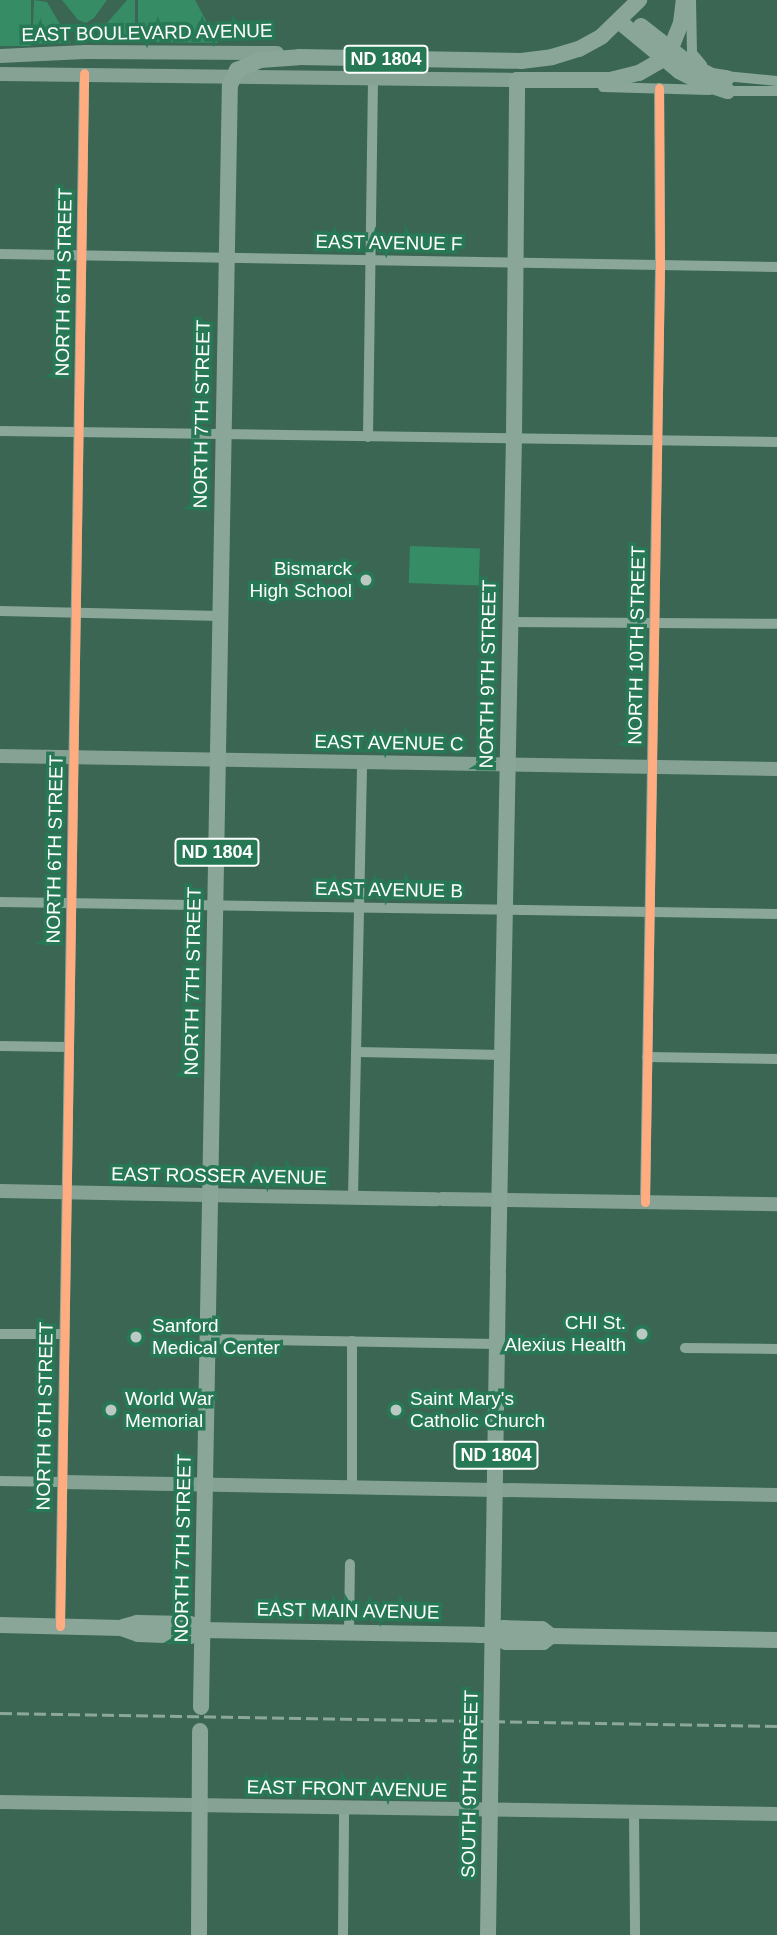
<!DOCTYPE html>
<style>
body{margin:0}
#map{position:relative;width:777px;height:1935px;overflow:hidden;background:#3a6653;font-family:Helvetica,sans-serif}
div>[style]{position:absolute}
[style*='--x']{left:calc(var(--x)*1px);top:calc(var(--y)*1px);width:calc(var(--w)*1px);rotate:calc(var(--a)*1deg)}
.green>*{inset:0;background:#368c64;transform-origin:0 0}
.street>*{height:10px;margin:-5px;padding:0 5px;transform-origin:5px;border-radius:5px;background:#8aa79a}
.secondary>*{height:14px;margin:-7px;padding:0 7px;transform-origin:7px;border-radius:7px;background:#85a295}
.primary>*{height:16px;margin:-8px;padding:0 8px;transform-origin:8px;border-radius:8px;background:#89a699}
.rail>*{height:2.5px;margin-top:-1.25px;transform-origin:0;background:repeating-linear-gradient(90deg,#8ca79b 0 12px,transparent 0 17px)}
.cycleway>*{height:9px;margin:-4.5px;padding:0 4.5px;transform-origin:4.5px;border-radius:4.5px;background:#ffac80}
.dots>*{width:19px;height:19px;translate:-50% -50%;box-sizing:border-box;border:4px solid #277955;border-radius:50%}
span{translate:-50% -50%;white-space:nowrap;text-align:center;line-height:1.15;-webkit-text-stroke:7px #277955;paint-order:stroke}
.shield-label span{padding:2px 5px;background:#277955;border:2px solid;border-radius:5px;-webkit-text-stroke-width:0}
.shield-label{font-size:18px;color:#fff;font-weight:700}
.street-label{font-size:19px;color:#fff}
.poi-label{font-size:19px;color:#fff}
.right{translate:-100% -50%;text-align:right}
.left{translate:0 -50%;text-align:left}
</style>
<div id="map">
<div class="green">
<div style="left:0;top:0;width:31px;height:46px"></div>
<div style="clip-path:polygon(34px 0,47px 2px,71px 43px,32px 44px)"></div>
<div style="clip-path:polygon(62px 0,107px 0,94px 18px,86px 23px,78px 20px)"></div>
<div style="clip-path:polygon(127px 0,135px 0,135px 42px,99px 41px,107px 23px)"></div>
<div style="clip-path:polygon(138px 0,195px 0,218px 43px,138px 42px)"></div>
<div style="left:410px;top:546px;width:70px;height:37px;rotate:2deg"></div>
</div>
<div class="street">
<div style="--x:691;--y:0;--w:53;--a:88.9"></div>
<div style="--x:692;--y:53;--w:16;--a:50"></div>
<div style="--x:725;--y:76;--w:52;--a:5.5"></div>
<div style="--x:603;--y:87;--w:107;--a:1.6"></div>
<div style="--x:725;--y:91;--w:52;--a:0"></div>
<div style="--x:0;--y:254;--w:777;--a:0.96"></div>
<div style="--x:0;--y:431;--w:777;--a:0.81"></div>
<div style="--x:368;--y:437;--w:360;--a:-89.2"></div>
<div style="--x:0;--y:611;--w:221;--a:1.3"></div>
<div style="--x:509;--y:622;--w:268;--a:0.4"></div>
<div style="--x:0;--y:902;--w:777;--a:0.88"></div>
<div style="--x:0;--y:1046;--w:68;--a:0.8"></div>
<div style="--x:358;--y:1052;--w:145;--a:1.2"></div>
<div style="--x:647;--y:1057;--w:130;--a:0.9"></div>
<div style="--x:353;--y:1197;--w:435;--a:-88.8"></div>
<div style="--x:645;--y:1202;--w:935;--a:-89.08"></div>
<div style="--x:660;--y:267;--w:179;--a:-90.3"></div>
<div style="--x:0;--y:1334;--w:64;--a:0"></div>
<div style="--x:208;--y:1339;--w:289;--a:1"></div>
<div style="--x:685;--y:1348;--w:92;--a:0.6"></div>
<div style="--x:0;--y:1481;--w:62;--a:0.9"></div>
<div style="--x:352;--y:1486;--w:145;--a:-90"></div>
<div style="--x:60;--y:1626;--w:1553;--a:-89.11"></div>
<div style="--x:349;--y:1632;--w:68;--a:-89.2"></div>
<div style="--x:634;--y:1812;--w:123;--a:89.5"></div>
<div style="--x:343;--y:1935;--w:127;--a:-89.5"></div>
</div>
<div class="secondary">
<div style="--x:0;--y:56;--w:85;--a:-2.7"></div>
<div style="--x:85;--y:52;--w:192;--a:0.3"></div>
<div style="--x:0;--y:74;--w:517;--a:0.66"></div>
<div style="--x:0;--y:756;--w:777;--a:0.96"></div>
<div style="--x:0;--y:1191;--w:436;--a:1.1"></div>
<div style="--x:442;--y:1199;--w:335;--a:0.9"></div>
<div style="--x:62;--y:1482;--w:715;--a:1.04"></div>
<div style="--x:0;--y:1802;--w:777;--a:0.88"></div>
</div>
<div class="primary">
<div style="--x:620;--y:22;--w:77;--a:39.7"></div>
<div style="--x:679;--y:71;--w:27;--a:27"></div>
<div style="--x:703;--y:83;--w:26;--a:18"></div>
<div style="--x:641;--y:26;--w:65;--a:38.1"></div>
<div style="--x:692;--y:66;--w:22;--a:27"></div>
<div style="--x:712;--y:76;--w:15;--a:8"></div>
<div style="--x:517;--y:80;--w:93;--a:0"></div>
<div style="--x:610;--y:80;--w:30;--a:-14"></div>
<div style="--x:639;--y:73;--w:22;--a:-30"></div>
<div style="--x:658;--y:62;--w:24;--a:-52"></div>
<div style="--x:673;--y:43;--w:22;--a:-68"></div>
<div style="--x:681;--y:23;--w:23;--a:-83"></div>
<div style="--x:498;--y:1269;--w:830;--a:-88.9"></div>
<div style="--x:514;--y:439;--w:359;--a:-89.5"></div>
<div style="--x:0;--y:1625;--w:121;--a:1.4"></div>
<div style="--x:121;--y:1628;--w:18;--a:19"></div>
<div style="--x:138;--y:1634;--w:52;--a:2.2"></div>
<div style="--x:190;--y:1636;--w:13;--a:-27"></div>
<div style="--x:202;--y:1630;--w:277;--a:1"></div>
<div style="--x:479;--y:1635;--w:15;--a:0"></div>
<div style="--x:494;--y:1635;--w:14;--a:30"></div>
<div style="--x:506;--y:1642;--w:37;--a:0"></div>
<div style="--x:543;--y:1642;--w:10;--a:-37"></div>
<div style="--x:123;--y:1627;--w:15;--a:-16"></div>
<div style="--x:137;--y:1623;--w:53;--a:1.1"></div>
<div style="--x:190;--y:1624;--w:13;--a:27"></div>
<div style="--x:494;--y:1635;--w:12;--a:-35"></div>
<div style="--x:504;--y:1628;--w:38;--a:2"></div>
<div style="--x:542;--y:1629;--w:11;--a:38"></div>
<div style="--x:551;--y:1636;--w:226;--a:1"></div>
<div style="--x:201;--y:1707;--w:1622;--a:-88.98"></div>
<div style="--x:230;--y:85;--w:17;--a:-65"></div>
<div style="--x:237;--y:70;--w:25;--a:-23"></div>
<div style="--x:260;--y:60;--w:39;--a:-4"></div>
<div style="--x:299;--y:57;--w:222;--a:1"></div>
<div style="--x:521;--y:61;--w:31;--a:-7"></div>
<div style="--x:552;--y:57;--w:28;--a:-17"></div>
<div style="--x:579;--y:49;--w:26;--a:-29"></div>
<div style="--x:602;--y:36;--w:52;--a:-44.2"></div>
<div style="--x:199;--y:1935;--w:204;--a:-89.7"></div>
<div style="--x:488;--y:1935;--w:661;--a:-89.13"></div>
</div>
<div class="rail">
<div style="--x:0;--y:1713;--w:777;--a:0.96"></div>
</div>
<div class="cycleway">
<div style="--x:645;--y:1202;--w:935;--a:-89.08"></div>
<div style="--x:660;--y:267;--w:179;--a:-90.3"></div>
<div style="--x:60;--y:1626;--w:1553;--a:-89.11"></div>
</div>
<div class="dots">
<div style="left:366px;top:580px;background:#bac9c3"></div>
<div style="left:642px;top:1334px;background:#bac9c3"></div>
<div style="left:136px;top:1337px;background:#bac9c3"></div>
<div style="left:111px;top:1410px;background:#bac9c3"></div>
<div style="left:396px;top:1410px;background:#bac9c3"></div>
</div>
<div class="shield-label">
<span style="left:386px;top:59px">ND 1804</span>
<span style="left:217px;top:852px">ND 1804</span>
<span style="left:496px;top:1455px">ND 1804</span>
</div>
<div class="street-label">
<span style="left:147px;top:33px;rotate:-1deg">EAST BOULEVARD AVENUE</span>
<span style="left:389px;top:243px;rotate:1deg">EAST AVENUE F</span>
<span style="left:64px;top:282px;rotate:-89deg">NORTH 6TH STREET</span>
<span style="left:202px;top:414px;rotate:-89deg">NORTH 7TH STREET</span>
<span style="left:637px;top:645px;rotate:-89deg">NORTH 10TH STREET</span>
<span style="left:488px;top:674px;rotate:-89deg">NORTH 9TH STREET</span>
<span style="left:389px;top:743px;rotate:1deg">EAST AVENUE C</span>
<span style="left:55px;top:849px;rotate:-89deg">NORTH 6TH STREET</span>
<span style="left:389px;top:890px;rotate:1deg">EAST AVENUE B</span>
<span style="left:193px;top:981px;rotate:-89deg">NORTH 7TH STREET</span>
<span style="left:219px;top:1176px;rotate:1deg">EAST ROSSER AVENUE</span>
<span style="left:45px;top:1416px;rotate:-89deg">NORTH 6TH STREET</span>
<span style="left:183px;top:1548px;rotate:-89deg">NORTH 7TH STREET</span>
<span style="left:348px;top:1611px;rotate:1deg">EAST MAIN AVENUE</span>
<span style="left:470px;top:1784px;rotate:-89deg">SOUTH 9TH STREET</span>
<span style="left:347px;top:1789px;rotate:1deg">EAST FRONT AVENUE</span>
</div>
<div class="poi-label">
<span class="right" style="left:352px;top:580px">Bismarck<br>High School</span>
<span class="right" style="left:626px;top:1334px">CHI St.<br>Alexius Health</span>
<span class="left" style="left:152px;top:1337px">Sanford<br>Medical Center</span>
<span class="left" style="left:125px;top:1410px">World War<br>Memorial</span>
<span class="left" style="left:410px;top:1410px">Saint Mary's<br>Catholic Church</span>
</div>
</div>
